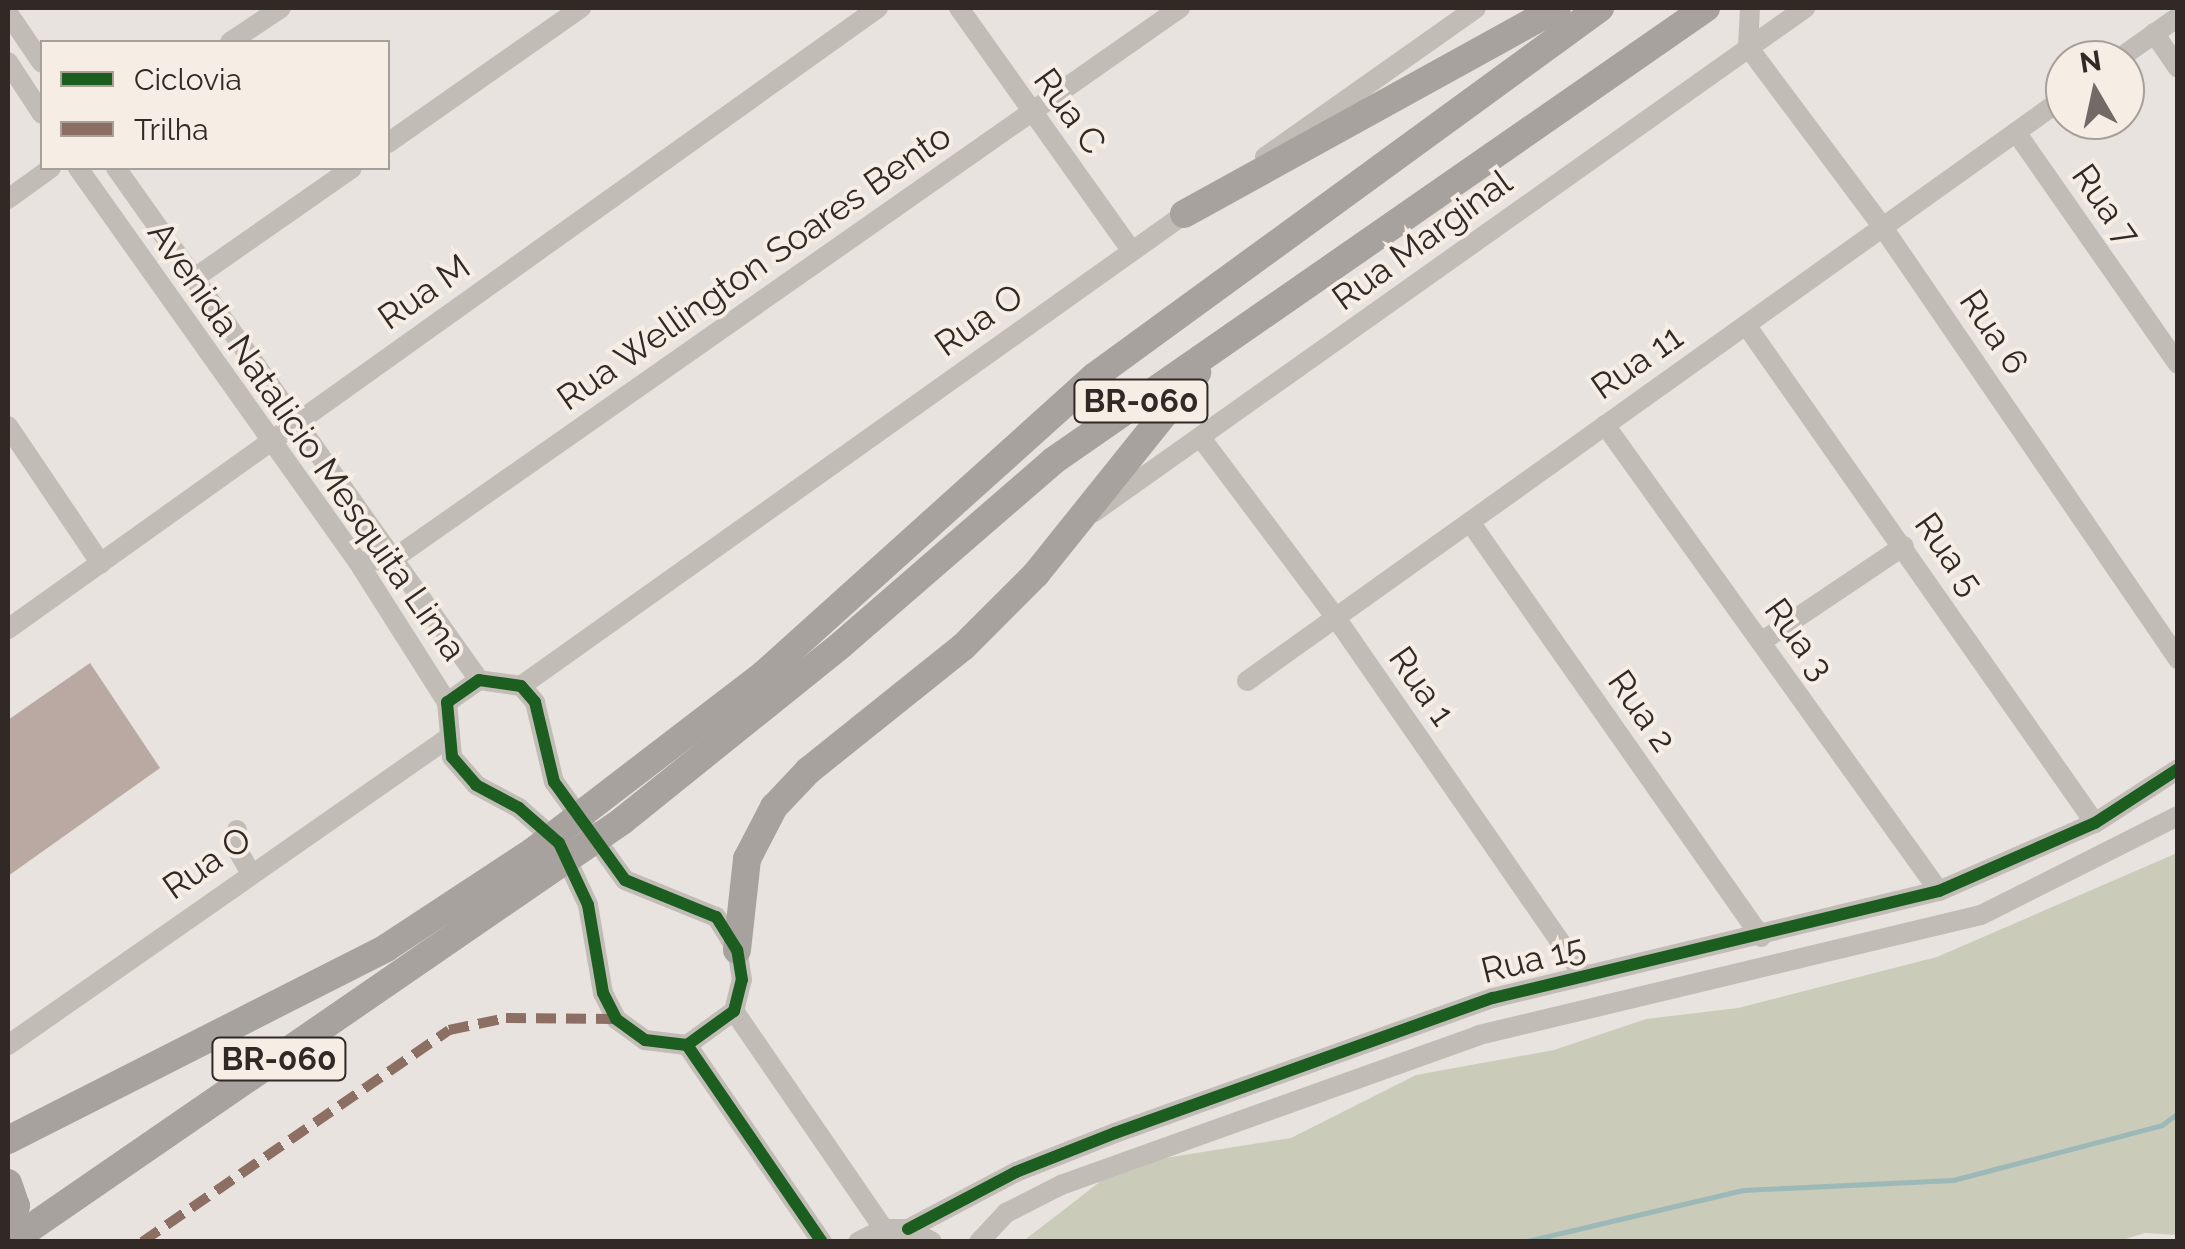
<!DOCTYPE html>
<style>
body{margin:0}
#map{position:relative;width:2185px;height:1249px;overflow:hidden;background:#e8e3de;font-family:Raleway,sans-serif}
div>[style]{position:absolute}
[style*='--x']{left:calc(var(--x)*1px);top:calc(var(--y)*1px);width:calc(var(--w)*1px);rotate:calc(var(--a)*1deg)}
.green>*{inset:0;background:#caccb9}
.stream>*{height:5px;margin:-2.5px;padding:0 2.5px;transform-origin:2.5px;border-radius:2.5px;background:#9cb9b8}
.building>*{inset:0;background:#baa8a2}
.minor>*{height:20px;margin:-10px;padding:0 10px;transform-origin:10px;border-radius:10px;background:#c2bcb7}
.highway>*{height:28px;margin:-14px;padding:0 14px;transform-origin:14px;border-radius:14px;background:#a7a29d}
.quiet>*{height:10px;margin-top:-5px;transform-origin:0;background:repeating-linear-gradient(90deg,#8d6e63 0 20px,transparent 0 30px)}
.cycleway>*{height:12px;margin:-6px;padding:0 6px;transform-origin:6px;border-radius:6px;background:#1b5e20}
span{translate:-50% -50%;white-space:nowrap;text-align:center;line-height:1.15;-webkit-text-stroke:8px #f6ede5;paint-order:stroke}
.shield-label span{padding:2px 8px;background:#f6ede5;border:2px solid;border-radius:8px;-webkit-text-stroke-width:0}
.shield-label{font-size:32px;color:#312926;font-weight:700}
.street-label{font-size:35px;color:#312926}
.frame{position:absolute;inset:0;border:10px solid #312926;pointer-events:none}
.legend{position:absolute;left:40px;top:40px;width:350px;height:130px;box-sizing:border-box;background:#f6ede5;border:2px solid #a79f99;margin:0;padding:12px 18px;list-style:none;font-size:30px;color:#312926}
.legend li{display:flex;align-items:center;gap:20px;height:50px}
.legend b{width:50px;border:2px solid #a79f99}
.north{position:absolute;left:2045px;top:40px;width:100px;height:100px;box-sizing:border-box;background:#f6ede5;border:2px solid #a79f99;border-radius:50%;rotate:351deg;font-size:28px;font-weight:700;line-height:40px;text-align:center;color:#312926}
.north::after{content:'';display:block;margin:auto;width:35px;height:45px;background:#716a66;clip-path:polygon(50% 0,100% 100%,50% 72%,0 100%)}
</style>
<div id="map">
<div class="green">
<div style="clip-path:polygon(2177px 853px,2177px 1235px,2145px 1233px,2116px 1242px,1022px 1242px,1101px 1181px,1146px 1161px,1291px 1138px,1416px 1075px,1554px 1050px,1646px 1019px,1738px 1008px,1937px 957px)"></div>
</div>
<div class="stream">
<div style="--x:1523;--y:1242;--w:226;--a:-13.3"></div>
<div style="--x:1743;--y:1190;--w:210;--a:-2.7"></div>
<div style="--x:1953;--y:1180;--w:216;--a:-14.7"></div>
<div style="--x:2162;--y:1125;--w:20;--a:-37"></div>
</div>
<div class="building">
<div style="clip-path:polygon(90px 663px,160px 768px,8px 876px,8px 720px)"></div>
</div>
<div class="minor">
<div style="--x:959;--y:8;--w:298;--a:54.6"></div>
<div style="--x:1750;--y:8;--w:39;--a:93"></div>
<div style="--x:1748;--y:47;--w:227;--a:53.2"></div>
<div style="--x:1884;--y:229;--w:521;--a:55.64"></div>
<div style="--x:8;--y:13;--w:60;--a:55.8"></div>
<div style="--x:2154;--y:33;--w:42;--a:55.6"></div>
<div style="--x:230;--y:42;--w:61;--a:-33.7"></div>
<div style="--x:2117;--y:60;--w:75;--a:-35.2"></div>
<div style="--x:8;--y:62;--w:62;--a:56.8"></div>
<div style="--x:2016;--y:132;--w:283;--a:55.1"></div>
<div style="--x:388;--y:143;--w:236;--a:-35"></div>
<div style="--x:1265;--y:157;--w:258;--a:-35.2"></div>
<div style="--x:78;--y:168;--w:483;--a:54.6"></div>
<div style="--x:358;--y:562;--w:166;--a:57.6"></div>
<div style="--x:116;--y:168;--w:628;--a:54.66"></div>
<div style="--x:8;--y:199;--w:53;--a:-35.8"></div>
<div style="--x:196;--y:277;--w:190;--a:-34.9"></div>
<div style="--x:1746;--y:325;--w:608;--a:54.98"></div>
<div style="--x:1605;--y:425;--w:573;--a:54.37"></div>
<div style="--x:8;--y:426;--w:166;--a:56"></div>
<div style="--x:1201;--y:438;--w:225;--a:53.1"></div>
<div style="--x:1336;--y:618;--w:436;--a:55.3"></div>
<div style="--x:1094;--y:512;--w:872;--a:-35.33"></div>
<div style="--x:1470;--y:522;--w:507;--a:54.96"></div>
<div style="--x:358;--y:562;--w:35;--a:-5"></div>
<div style="--x:393;--y:559;--w:961;--a:-35"></div>
<div style="--x:8;--y:629;--w:1069;--a:-35.52"></div>
<div style="--x:1761;--y:642;--w:172;--a:-33.9"></div>
<div style="--x:1247;--y:681;--w:1005;--a:-35.52"></div>
<div style="--x:521;--y:686;--w:825;--a:-35.42"></div>
<div style="--x:237;--y:830;--w:14;--a:102"></div>
<div style="--x:234;--y:844;--w:32;--a:60"></div>
<div style="--x:734;--y:1011;--w:265;--a:55.5"></div>
<div style="--x:884;--y:1229;--w:24;--a:0"></div>
<div style="--x:908;--y:1229;--w:27;--a:28"></div>
<div style="--x:8;--y:1045;--w:537;--a:-34.9"></div>
<div style="--x:687;--y:1045;--w:58;--a:-35.9"></div>
<div style="--x:734;--y:1011;--w:32;--a:-76"></div>
<div style="--x:742;--y:980;--w:30;--a:-99"></div>
<div style="--x:737;--y:950;--w:39;--a:-122"></div>
<div style="--x:716;--y:917;--w:98;--a:-157.9"></div>
<div style="--x:625;--y:880;--w:121;--a:-125.9"></div>
<div style="--x:554;--y:782;--w:82;--a:-103.4"></div>
<div style="--x:535;--y:702;--w:21;--a:-131"></div>
<div style="--x:521;--y:686;--w:42;--a:-171.9"></div>
<div style="--x:479;--y:680;--w:39;--a:145"></div>
<div style="--x:447;--y:702;--w:55;--a:84.8"></div>
<div style="--x:452;--y:757;--w:37;--a:49"></div>
<div style="--x:476;--y:785;--w:49;--a:28.1"></div>
<div style="--x:519;--y:808;--w:53;--a:41.2"></div>
<div style="--x:559;--y:843;--w:68;--a:64.9"></div>
<div style="--x:588;--y:905;--w:89;--a:80.3"></div>
<div style="--x:603;--y:993;--w:29;--a:63"></div>
<div style="--x:616;--y:1019;--w:36;--a:36"></div>
<div style="--x:645;--y:1040;--w:42;--a:6.8"></div>
<div style="--x:687;--y:1045;--w:239;--a:55.6"></div>
<div style="--x:908;--y:1229;--w:122;--a:-27.8"></div>
<div style="--x:1016;--y:1172;--w:106;--a:-21.5"></div>
<div style="--x:1115;--y:1133;--w:401;--a:-19.7"></div>
<div style="--x:1493;--y:998;--w:459;--a:-13.5"></div>
<div style="--x:1939;--y:891;--w:170;--a:-23.6"></div>
<div style="--x:2095;--y:823;--w:99;--a:-33"></div>
<div style="--x:858;--y:1242;--w:29;--a:-27"></div>
<div style="--x:979;--y:1242;--w:40;--a:-47"></div>
<div style="--x:1006;--y:1213;--w:62;--a:-27"></div>
<div style="--x:1061;--y:1185;--w:444;--a:-19.7"></div>
<div style="--x:1479;--y:1035;--w:516;--a:-13.44"></div>
<div style="--x:1981;--y:915;--w:220;--a:-26.7"></div>
</div>
<div class="highway">
<div style="--x:1184;--y:214;--w:426;--a:-28.9"></div>
<div style="--x:737;--y:950;--w:92;--a:-83.7"></div>
<div style="--x:747;--y:859;--w:59;--a:-62.6"></div>
<div style="--x:774;--y:807;--w:50;--a:-46.6"></div>
<div style="--x:808;--y:771;--w:198;--a:-38.7"></div>
<div style="--x:963;--y:647;--w:103;--a:-45"></div>
<div style="--x:1036;--y:574;--w:258;--a:-51.3"></div>
<div style="--x:8;--y:1140;--w:424;--a:-26.9"></div>
<div style="--x:386;--y:948;--w:175;--a:-33.3"></div>
<div style="--x:532;--y:852;--w:292;--a:-37.5"></div>
<div style="--x:764;--y:674;--w:445;--a:-42"></div>
<div style="--x:1095;--y:376;--w:625;--a:-36.08"></div>
<div style="--x:8;--y:1183;--w:24;--a:71"></div>
<div style="--x:16;--y:1206;--w:23;--a:110"></div>
<div style="--x:10;--y:1242;--w:743;--a:-34.52"></div>
<div style="--x:622;--y:821;--w:282;--a:-38.8"></div>
<div style="--x:842;--y:644;--w:279;--a:-40.9"></div>
<div style="--x:1053;--y:461;--w:795;--a:-34.75"></div>
</div>
<div class="quiet">
<div style="--x:142;--y:1242;--w:373;--a:-34.6"></div>
<div style="--x:449;--y:1030;--w:58;--a:-11.9"></div>
<div style="--x:506;--y:1018;--w:110;--a:0.5"></div>
</div>
<div class="cycleway">
<div style="--x:687;--y:1045;--w:58;--a:-35.9"></div>
<div style="--x:734;--y:1011;--w:32;--a:-76"></div>
<div style="--x:742;--y:980;--w:30;--a:-99"></div>
<div style="--x:737;--y:950;--w:39;--a:-122"></div>
<div style="--x:716;--y:917;--w:98;--a:-157.9"></div>
<div style="--x:625;--y:880;--w:121;--a:-125.9"></div>
<div style="--x:554;--y:782;--w:82;--a:-103.4"></div>
<div style="--x:535;--y:702;--w:21;--a:-131"></div>
<div style="--x:521;--y:686;--w:42;--a:-171.9"></div>
<div style="--x:479;--y:680;--w:39;--a:145"></div>
<div style="--x:447;--y:702;--w:55;--a:84.8"></div>
<div style="--x:452;--y:757;--w:37;--a:49"></div>
<div style="--x:476;--y:785;--w:49;--a:28.1"></div>
<div style="--x:519;--y:808;--w:53;--a:41.2"></div>
<div style="--x:559;--y:843;--w:68;--a:64.9"></div>
<div style="--x:588;--y:905;--w:89;--a:80.3"></div>
<div style="--x:603;--y:993;--w:29;--a:63"></div>
<div style="--x:616;--y:1019;--w:36;--a:36"></div>
<div style="--x:645;--y:1040;--w:42;--a:6.8"></div>
<div style="--x:687;--y:1045;--w:239;--a:55.6"></div>
<div style="--x:908;--y:1229;--w:122;--a:-27.8"></div>
<div style="--x:1016;--y:1172;--w:106;--a:-21.5"></div>
<div style="--x:1115;--y:1133;--w:401;--a:-19.7"></div>
<div style="--x:1493;--y:998;--w:459;--a:-13.5"></div>
<div style="--x:1939;--y:891;--w:170;--a:-23.6"></div>
<div style="--x:2095;--y:823;--w:99;--a:-33"></div>
</div>
<div class="shield-label">
<span style="left:1141px;top:401px">BR-060</span>
<span style="left:279px;top:1059px">BR-060</span>
</div>
<div class="street-label">
<span style="left:1070px;top:111px;rotate:54deg">Rua C</span>
<span style="left:2106px;top:205px;rotate:55deg">Rua 7</span>
<span style="left:1422px;top:240px;rotate:-36deg">Rua Marginal</span>
<span style="left:754px;top:267px;rotate:-35deg">Rua Wellington Soares Bento</span>
<span style="left:424px;top:292px;rotate:-35deg">Rua M</span>
<span style="left:979px;top:320px;rotate:-35deg">Rua O</span>
<span style="left:1994px;top:332px;rotate:56deg">Rua 6</span>
<span style="left:1637px;top:362px;rotate:-35deg">Rua 11</span>
<span style="left:307px;top:441px;rotate:55deg">Avenida Natalicio Mesquita Lima</span>
<span style="left:1949px;top:554px;rotate:55deg">Rua 5</span>
<span style="left:1799px;top:639px;rotate:54deg">Rua 3</span>
<span style="left:1422px;top:686px;rotate:55deg">Rua 1</span>
<span style="left:1642px;top:711px;rotate:55deg">Rua 2</span>
<span style="left:207px;top:863px;rotate:-35deg">Rua O</span>
<span style="left:1533px;top:959px;rotate:-14deg">Rua 15</span>
</div>
<div class="frame"></div>
<ul class="legend">
<li><b style="height:12px;background:#1b5e20"></b>Ciclovia</li>
<li><b style="height:12px;background:#8d6e63"></b>Trilha</li>
</ul>
<div class="north">N</div>
</div>
